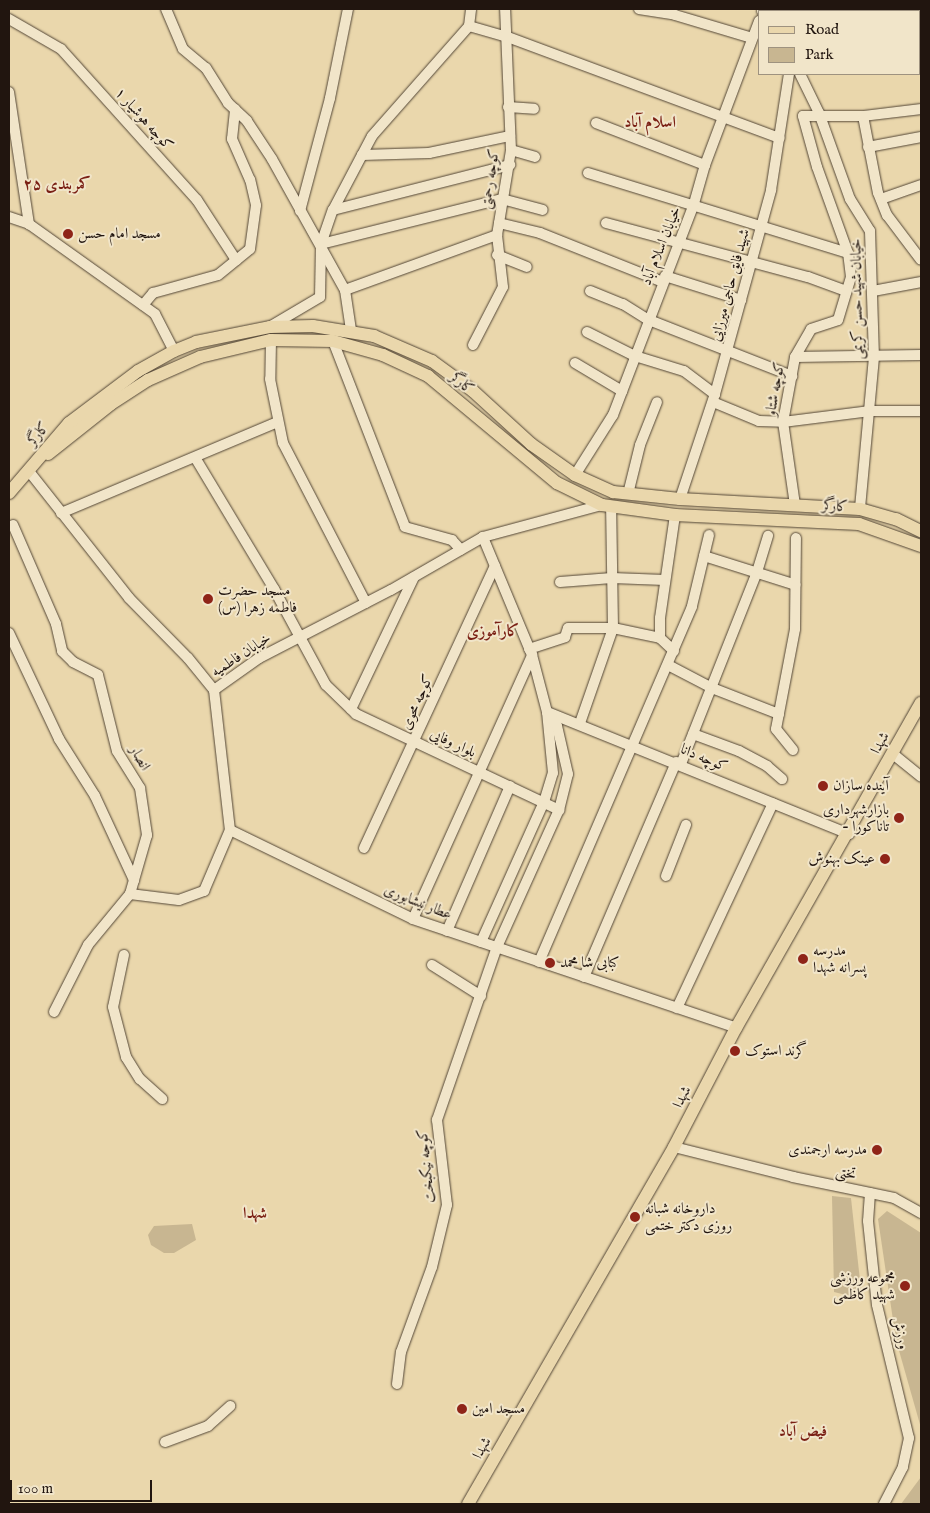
<!DOCTYPE html>
<meta charset="utf-8">
<style>
body{margin:0}
#map{position:relative;width:930px;height:1513px;overflow:hidden;background:#ead7ac;font-family:"IM FELL English",Amiri,serif}
div>[style]{position:absolute}
[style*='--x']{left:calc(var(--x)*1px);top:calc(var(--y)*1px);width:calc(var(--w)*1px);rotate:calc(var(--a)*1deg)}
.green>*{inset:0;background:#c8b691}
.roads{filter:drop-shadow(0 0 1px #534636) drop-shadow(0 0 1px #534636)}
.minor>*{height:10px;margin:-5px;padding:0 5px;transform-origin:5px;border-radius:5px;background:#f1e5c9}
.major>*{height:12px;margin:-6px;padding:0 6px;transform-origin:6px;border-radius:6px;background:#ead7ac}
.dots>*{width:14px;height:14px;translate:-50% -50%;box-sizing:border-box;border:2px solid #f1e5c9;border-radius:50%}
span{translate:-50% -50%;white-space:nowrap;text-align:center;line-height:1.15;-webkit-text-stroke:4px #f1e5c9;paint-order:stroke}
.street-label{font-size:15px;color:#21150f}
.poi-label{font-size:15px;color:#21150f}
.left{translate:0 -50%;text-align:left}
.right{translate:-100% -50%;text-align:right}
.neighbourhood-label{font-size:16px;color:#7a1f14;font-weight:700}
.frame{position:absolute;inset:0;border:10px solid #21150f;pointer-events:none}
.legend{position:absolute;left:758px;top:10px;width:162px;height:65px;box-sizing:border-box;background:#f1e5c9;border:1px solid #9e927f;margin:0;padding:6px 9px;list-style:none;font-size:15px;color:#21150f}
.legend li{display:flex;align-items:center;gap:10px;height:25px}
.legend b{width:25px;border:1px solid #9e927f}
.scale{position:absolute;left:10px;top:1480px;width:142px;height:22px;box-sizing:border-box;border:2px solid #21150f;border-top:0;padding-left:6px;font-size:15px;line-height:18px;white-space:nowrap;color:#21150f;-webkit-text-stroke:4px #f1e5c9;paint-order:stroke}
</style>
<div id="map">
<div class="green">
<div style="clip-path:polygon(832px 1196px,851px 1198px,862px 1299px,834px 1292px)"></div>
<div style="clip-path:polygon(887px 1211px,921px 1233px,921px 1428px,896px 1340px,878px 1219px)"></div>
<div style="clip-path:polygon(192px 1224px,196px 1240px,174px 1253px,164px 1253px,151px 1245px,148px 1235px,154px 1226px)"></div>
<div style="clip-path:polygon(921px 1477px,921px 1504px,901px 1504px)"></div>
</div>
<div class="roads">
<div class="minor">
<div style="--x:166;--y:9;--w:43;--a:67"></div>
<div style="--x:183;--y:49;--w:30;--a:40"></div>
<div style="--x:206;--y:68;--w:41;--a:57.8"></div>
<div style="--x:228;--y:103;--w:26;--a:43"></div>
<div style="--x:247;--y:121;--w:45;--a:56.7"></div>
<div style="--x:272;--y:159;--w:150;--a:60.9"></div>
<div style="--x:345;--y:290;--w:40;--a:81.5"></div>
<div style="--x:639;--y:9;--w:36;--a:9"></div>
<div style="--x:675;--y:15;--w:80;--a:16.6"></div>
<div style="--x:762;--y:11;--w:2;--a:-63"></div>
<div style="--x:795;--y:11;--w:2;--a:-63"></div>
<div style="--x:9;--y:19;--w:60;--a:30"></div>
<div style="--x:61;--y:49;--w:203;--a:48"></div>
<div style="--x:197;--y:200;--w:72;--a:57"></div>
<div style="--x:469;--y:26;--w:37;--a:16"></div>
<div style="--x:505;--y:36;--w:293;--a:20.4"></div>
<div style="--x:800;--y:74;--w:43;--a:64"></div>
<div style="--x:819;--y:113;--w:91;--a:70.2"></div>
<div style="--x:850;--y:199;--w:38;--a:58"></div>
<div style="--x:870;--y:231;--w:126;--a:88.2"></div>
<div style="--x:874;--y:357;--w:153;--a:95.3"></div>
<div style="--x:9;--y:92;--w:134;--a:81.4"></div>
<div style="--x:508;--y:107;--w:26;--a:4"></div>
<div style="--x:863;--y:116;--w:78;--a:79"></div>
<div style="--x:878;--y:193;--w:24;--a:68"></div>
<div style="--x:887;--y:215;--w:56;--a:52.9"></div>
<div style="--x:596;--y:123;--w:117;--a:21.1"></div>
<div style="--x:868;--y:147;--w:54;--a:-10.7"></div>
<div style="--x:511;--y:150;--w:25;--a:16"></div>
<div style="--x:362;--y:155;--w:67;--a:-1.7"></div>
<div style="--x:429;--y:153;--w:83;--a:-11.9"></div>
<div style="--x:588;--y:173;--w:272;--a:17.1"></div>
<div style="--x:881;--y:199;--w:42;--a:-19.3"></div>
<div style="--x:333;--y:210;--w:183;--a:-14.3"></div>
<div style="--x:300;--y:211;--w:117;--a:-75.1"></div>
<div style="--x:330;--y:98;--w:91;--a:-78.6"></div>
<div style="--x:9;--y:217;--w:21;--a:19"></div>
<div style="--x:29;--y:224;--w:155;--a:35.5"></div>
<div style="--x:155;--y:314;--w:42;--a:62.8"></div>
<div style="--x:499;--y:223;--w:42;--a:13.7"></div>
<div style="--x:540;--y:233;--w:132;--a:21.7"></div>
<div style="--x:606;--y:223;--w:209;--a:15"></div>
<div style="--x:808;--y:277;--w:40;--a:20.2"></div>
<div style="--x:321;--y:244;--w:187;--a:-14"></div>
<div style="--x:502;--y:199;--w:42;--a:15"></div>
<div style="--x:497;--y:255;--w:32;--a:22"></div>
<div style="--x:665;--y:276;--w:80;--a:17.5"></div>
<div style="--x:345;--y:290;--w:162;--a:-19.9"></div>
<div style="--x:590;--y:291;--w:35;--a:22"></div>
<div style="--x:623;--y:304;--w:31;--a:32"></div>
<div style="--x:649;--y:320;--w:154;--a:21.4"></div>
<div style="--x:873;--y:291;--w:49;--a:-10.6"></div>
<div style="--x:143;--y:305;--w:16;--a:-50"></div>
<div style="--x:153;--y:293;--w:67;--a:-15.5"></div>
<div style="--x:218;--y:275;--w:41;--a:-39.1"></div>
<div style="--x:250;--y:249;--w:44;--a:-82.2"></div>
<div style="--x:256;--y:205;--w:26;--a:-103"></div>
<div style="--x:250;--y:180;--w:45;--a:-113.7"></div>
<div style="--x:232;--y:139;--w:30;--a:-84"></div>
<div style="--x:271;--y:326;--w:57;--a:-30.6"></div>
<div style="--x:320;--y:297;--w:53;--a:-88.9"></div>
<div style="--x:321;--y:244;--w:36;--a:-71"></div>
<div style="--x:333;--y:210;--w:62;--a:-62.2"></div>
<div style="--x:362;--y:155;--w:21;--a:-62"></div>
<div style="--x:372;--y:136;--w:147;--a:-48.6"></div>
<div style="--x:469;--y:26;--w:17;--a:-83"></div>
<div style="--x:587;--y:332;--w:54;--a:26.6"></div>
<div style="--x:635;--y:356;--w:51;--a:17"></div>
<div style="--x:684;--y:371;--w:39;--a:37"></div>
<div style="--x:271;--y:340;--w:39;--a:91"></div>
<div style="--x:270;--y:379;--w:65;--a:78.5"></div>
<div style="--x:283;--y:443;--w:180;--a:62.6"></div>
<div style="--x:333;--y:341;--w:199;--a:68.8"></div>
<div style="--x:405;--y:527;--w:49;--a:15.5"></div>
<div style="--x:452;--y:540;--w:13;--a:48"></div>
<div style="--x:473;--y:345;--w:65;--a:-62.7"></div>
<div style="--x:503;--y:287;--w:52;--a:-96.6"></div>
<div style="--x:497;--y:235;--w:86;--a:-80.6"></div>
<div style="--x:511;--y:150;--w:141;--a:-92.4"></div>
<div style="--x:795;--y:357;--w:126;--a:-0.9"></div>
<div style="--x:575;--y:363;--w:55;--a:30.8"></div>
<div style="--x:713;--y:402;--w:50;--a:22.4"></div>
<div style="--x:759;--y:421;--w:24;--a:2"></div>
<div style="--x:783;--y:422;--w:88;--a:-7.2"></div>
<div style="--x:870;--y:411;--w:51;--a:0"></div>
<div style="--x:196;--y:459;--w:152;--a:59"></div>
<div style="--x:274;--y:589;--w:109;--a:61.6"></div>
<div style="--x:326;--y:685;--w:42;--a:44"></div>
<div style="--x:356;--y:714;--w:225;--a:25.3"></div>
<div style="--x:28;--y:470;--w:163;--a:51.7"></div>
<div style="--x:129;--y:598;--w:84;--a:45.5"></div>
<div style="--x:188;--y:658;--w:41;--a:50.9"></div>
<div style="--x:575;--y:475;--w:71;--a:-57.7"></div>
<div style="--x:613;--y:415;--w:223;--a:-69"></div>
<div style="--x:693;--y:207;--w:44;--a:-74.1"></div>
<div style="--x:705;--y:165;--w:154;--a:-69.4"></div>
<div style="--x:628;--y:494;--w:50;--a:-76.2"></div>
<div style="--x:640;--y:445;--w:46;--a:-68.4"></div>
<div style="--x:680;--y:499;--w:111;--a:-71.6"></div>
<div style="--x:715;--y:394;--w:212;--a:-74.6"></div>
<div style="--x:771;--y:190;--w:117;--a:-81.2"></div>
<div style="--x:795;--y:505;--w:84;--a:-98.2"></div>
<div style="--x:783;--y:422;--w:66;--a:-79.5"></div>
<div style="--x:795;--y:357;--w:32;--a:-60"></div>
<div style="--x:811;--y:329;--w:28;--a:-18"></div>
<div style="--x:838;--y:320;--w:45;--a:-73.2"></div>
<div style="--x:851;--y:277;--w:24;--a:-97"></div>
<div style="--x:848;--y:253;--w:91;--a:-109.8"></div>
<div style="--x:817;--y:167;--w:53;--a:-105.4"></div>
<div style="--x:803;--y:116;--w:60;--a:0"></div>
<div style="--x:863;--y:116;--w:58;--a:-6.9"></div>
<div style="--x:61;--y:513;--w:234;--a:-22.8"></div>
<div style="--x:13;--y:525;--w:108;--a:66.5"></div>
<div style="--x:56;--y:624;--w:28;--a:77"></div>
<div style="--x:62;--y:651;--w:16;--a:45"></div>
<div style="--x:73;--y:662;--w:28;--a:27"></div>
<div style="--x:98;--y:675;--w:78;--a:76"></div>
<div style="--x:117;--y:751;--w:44;--a:58.1"></div>
<div style="--x:140;--y:788;--w:48;--a:81.5"></div>
<div style="--x:147;--y:835;--w:61;--a:106.1"></div>
<div style="--x:130;--y:894;--w:66;--a:129.5"></div>
<div style="--x:88;--y:945;--w:75;--a:116.9"></div>
<div style="--x:704;--y:556;--w:96;--a:17.5"></div>
<div style="--x:560;--y:582;--w:52;--a:-4.4"></div>
<div style="--x:612;--y:578;--w:53;--a:2.2"></div>
<div style="--x:9;--y:633;--w:117;--a:64.7"></div>
<div style="--x:59;--y:739;--w:67;--a:57.7"></div>
<div style="--x:95;--y:796;--w:93;--a:65.1"></div>
<div style="--x:529;--y:649;--w:38;--a:-18"></div>
<div style="--x:565;--y:637;--w:9;--a:-72"></div>
<div style="--x:568;--y:628;--w:45;--a:0"></div>
<div style="--x:613;--y:628;--w:48;--a:12"></div>
<div style="--x:674;--y:651;--w:19;--a:-137"></div>
<div style="--x:660;--y:638;--w:20;--a:-90"></div>
<div style="--x:660;--y:618;--w:104;--a:-81.7"></div>
<div style="--x:668;--y:665;--w:50;--a:27.6"></div>
<div style="--x:712;--y:688;--w:72;--a:21.2"></div>
<div style="--x:214;--y:690;--w:141;--a:83.5"></div>
<div style="--x:230;--y:830;--w:203;--a:25.9"></div>
<div style="--x:413;--y:919;--w:341;--a:18.6"></div>
<div style="--x:214;--y:690;--w:55;--a:-35.4"></div>
<div style="--x:259;--y:658;--w:148;--a:-27.3"></div>
<div style="--x:391;--y:590;--w:106;--a:-29.9"></div>
<div style="--x:483;--y:537;--w:123;--a:-15.1"></div>
<div style="--x:351;--y:709;--w:146;--a:-64.5"></div>
<div style="--x:547;--y:712;--w:326;--a:22"></div>
<div style="--x:580;--y:723;--w:101;--a:-70.8"></div>
<div style="--x:613;--y:628;--w:121;--a:-90.9"></div>
<div style="--x:693;--y:734;--w:49;--a:20.3"></div>
<div style="--x:739;--y:751;--w:32;--a:28"></div>
<div style="--x:767;--y:766;--w:20;--a:41"></div>
<div style="--x:793;--y:750;--w:27;--a:-129"></div>
<div style="--x:776;--y:729;--w:102;--a:-79.2"></div>
<div style="--x:795;--y:629;--w:91;--a:-89.4"></div>
<div style="--x:893;--y:754;--w:36;--a:39"></div>
<div style="--x:681;--y:764;--w:206;--a:-68.4"></div>
<div style="--x:757;--y:572;--w:38;--a:-73"></div>
<div style="--x:364;--y:848;--w:311;--a:-65.1"></div>
<div style="--x:666;--y:876;--w:55;--a:-68.6"></div>
<div style="--x:130;--y:894;--w:49;--a:7"></div>
<div style="--x:179;--y:900;--w:27;--a:-20"></div>
<div style="--x:204;--y:891;--w:66;--a:-66.9"></div>
<div style="--x:413;--y:919;--w:290;--a:-65.7"></div>
<div style="--x:447;--y:931;--w:158;--a:-66.5"></div>
<div style="--x:481;--y:942;--w:154;--a:-65.8"></div>
<div style="--x:544;--y:802;--w:30;--a:-73"></div>
<div style="--x:553;--y:773;--w:61;--a:-95.6"></div>
<div style="--x:547;--y:712;--w:59;--a:-104.7"></div>
<div style="--x:532;--y:655;--w:128;--a:-112.6"></div>
<div style="--x:124;--y:955;--w:53;--a:101.9"></div>
<div style="--x:113;--y:1007;--w:52;--a:75.4"></div>
<div style="--x:126;--y:1057;--w:26;--a:58"></div>
<div style="--x:140;--y:1079;--w:30;--a:42"></div>
<div style="--x:539;--y:962;--w:387;--a:-66.7"></div>
<div style="--x:692;--y:606;--w:73;--a:-76.5"></div>
<div style="--x:432;--y:965;--w:58;--a:32.3"></div>
<div style="--x:584;--y:977;--w:234;--a:-66.8"></div>
<div style="--x:677;--y:1008;--w:226;--a:-64.9"></div>
<div style="--x:674;--y:1147;--w:123;--a:14.1"></div>
<div style="--x:793;--y:1177;--w:103;--a:11.7"></div>
<div style="--x:894;--y:1198;--w:31;--a:29"></div>
<div style="--x:870;--y:1193;--w:28;--a:94"></div>
<div style="--x:868;--y:1221;--w:84;--a:83.9"></div>
<div style="--x:877;--y:1305;--w:137;--a:76.5"></div>
<div style="--x:909;--y:1438;--w:30;--a:102"></div>
<div style="--x:903;--y:1467;--w:42;--a:117.2"></div>
<div style="--x:397;--y:1384;--w:32;--a:-83"></div>
<div style="--x:401;--y:1352;--w:90;--a:-70"></div>
<div style="--x:432;--y:1267;--w:64;--a:-76.4"></div>
<div style="--x:447;--y:1205;--w:86;--a:-96.7"></div>
<div style="--x:437;--y:1120;--w:183;--a:-70.9"></div>
<div style="--x:497;--y:947;--w:150;--a:-65.7"></div>
<div style="--x:559;--y:810;--w:37;--a:-76"></div>
<div style="--x:568;--y:774;--w:49;--a:-102.9"></div>
<div style="--x:557;--y:726;--w:17;--a:-126"></div>
<div style="--x:165;--y:1442;--w:46;--a:-20.4"></div>
<div style="--x:208;--y:1426;--w:30;--a:-42"></div>
</div>
<div class="major">
<div style="--x:48;--y:454;--w:80;--a:-38.4"></div>
<div style="--x:111;--y:404;--w:44;--a:-33"></div>
<div style="--x:148;--y:380;--w:57;--a:-23.9"></div>
<div style="--x:200;--y:357;--w:73;--a:-13.5"></div>
<div style="--x:271;--y:340;--w:62;--a:0.9"></div>
<div style="--x:333;--y:341;--w:52;--a:15.6"></div>
<div style="--x:383;--y:355;--w:50;--a:25"></div>
<div style="--x:428;--y:376;--w:168;--a:39.7"></div>
<div style="--x:557;--y:483;--w:50;--a:26.1"></div>
<div style="--x:602;--y:505;--w:74;--a:7.8"></div>
<div style="--x:675;--y:515;--w:184;--a:2.8"></div>
<div style="--x:859;--y:524;--w:66;--a:19.5"></div>
<div style="--x:9;--y:493;--w:92;--a:-49.4"></div>
<div style="--x:69;--y:423;--w:86;--a:-37"></div>
<div style="--x:138;--y:371;--w:41;--a:-29.1"></div>
<div style="--x:174;--y:351;--w:24;--a:-22"></div>
<div style="--x:196;--y:342;--w:76;--a:-11.5"></div>
<div style="--x:270;--y:327;--w:43;--a:-1.3"></div>
<div style="--x:313;--y:326;--w:62;--a:9.3"></div>
<div style="--x:374;--y:336;--w:63;--a:23.3"></div>
<div style="--x:432;--y:361;--w:51;--a:36.2"></div>
<div style="--x:473;--y:391;--w:79;--a:42.4"></div>
<div style="--x:531;--y:444;--w:54;--a:35.2"></div>
<div style="--x:575;--y:475;--w:42;--a:24.1"></div>
<div style="--x:613;--y:492;--w:67;--a:6"></div>
<div style="--x:680;--y:499;--w:180;--a:3.2"></div>
<div style="--x:860;--y:509;--w:37;--a:16"></div>
<div style="--x:896;--y:519;--w:28;--a:26"></div>
<div style="--x:468;--y:1504;--w:412;--a:-60"></div>
<div style="--x:674;--y:1147;--w:134;--a:-62.5"></div>
<div style="--x:736;--y:1028;--w:374;--a:-60.4"></div>
</div>
</div>
<div class="dots">
<div style="left:68px;top:234px;background:#8f2418"></div>
<div style="left:208px;top:599px;background:#8f2418"></div>
<div style="left:823px;top:786px;background:#8f2418"></div>
<div style="left:899px;top:818px;background:#8f2418"></div>
<div style="left:885px;top:859px;background:#8f2418"></div>
<div style="left:803px;top:959px;background:#8f2418"></div>
<div style="left:550px;top:963px;background:#8f2418"></div>
<div style="left:735px;top:1051px;background:#8f2418"></div>
<div style="left:877px;top:1150px;background:#8f2418"></div>
<div style="left:635px;top:1217px;background:#8f2418"></div>
<div style="left:905px;top:1286px;background:#8f2418"></div>
<div style="left:462px;top:1409px;background:#8f2418"></div>
</div>
<div class="street-label">
<span style="left:144px;top:119px;rotate:48deg">کوچه هوشیار ۱</span>
<span style="left:490px;top:179px;rotate:-82deg">کوچه رحمتی</span>
<span style="left:661px;top:246px;rotate:-68deg">خیابان اسلام آباد</span>
<span style="left:730px;top:285px;rotate:-75deg">شهید فایق حاجی میرزایی</span>
<span style="left:857px;top:299px;rotate:-91deg">خیابان شهید حسن کریمی</span>
<span style="left:462px;top:383px;rotate:41deg">کارگر</span>
<span style="left:775px;top:389px;rotate:-80deg">کوچه شتاو</span>
<span style="left:38px;top:434px;rotate:-50deg">کارگر</span>
<span style="left:835px;top:506px;rotate:5deg">کارگر</span>
<span style="left:241px;top:655px;rotate:-33deg">خیابان فاطمیه</span>
<span style="left:417px;top:702px;rotate:-66deg">کوچه محوی</span>
<span style="left:453px;top:743px;rotate:25deg">بلوار وفایی</span>
<span style="left:880px;top:743px;rotate:-61deg">شهدا</span>
<span style="left:140px;top:758px;rotate:60deg">انصار</span>
<span style="left:704px;top:758px;rotate:23deg">کوچه دانا</span>
<span style="left:418px;top:902px;rotate:22deg">عطار نیشابوری</span>
<span style="left:682px;top:1097px;rotate:-63deg">شهدا</span>
<span style="left:426px;top:1166px;rotate:-96deg">کوچه نیکبخت</span>
<span style="left:846px;top:1173px;rotate:12deg">تختی</span>
<span style="left:900px;top:1333px;rotate:76deg">ورزش</span>
<span style="left:482px;top:1448px;rotate:-60deg">شهدا</span>
</div>
<div class="poi-label">
<span class="left" style="left:78px;top:234px">مسجد امام حسن</span>
<span class="left" style="left:218px;top:599px">مسجد حضرت<br>فاطمه زهرا (س)</span>
<span class="left" style="left:833px;top:786px">آینده سازان</span>
<span class="right" style="left:889px;top:818px">بازارشهرداری<br>- تاناکورا</span>
<span class="right" style="left:875px;top:859px">عینک بهنوش</span>
<span class="left" style="left:813px;top:959px">مدرسه<br>پسرانه شهدا</span>
<span class="left" style="left:560px;top:963px">کبابی شا محمد</span>
<span class="left" style="left:745px;top:1051px">گرند استوک</span>
<span class="right" style="left:867px;top:1150px">مدرسه ارجمندی</span>
<span class="left" style="left:645px;top:1217px">داروخانه شبانه<br>روزی دکتر ختمی</span>
<span class="right" style="left:895px;top:1286px">مجموعه ورزشی<br>شهید کاظمی</span>
<span class="left" style="left:472px;top:1409px">مسجد امین</span>
</div>
<div class="neighbourhood-label">
<span style="left:650px;top:123px">اسلام آباد</span>
<span style="left:57px;top:185px">کمربندی ۲۵</span>
<span style="left:493px;top:632px">کارآموزی</span>
<span style="left:255px;top:1214px">شهدا</span>
<span style="left:803px;top:1432px">فیض آباد</span>
</div>
<div class="frame"></div>
<ul class="legend">
<li><b style="height:6px;background:#ead7ac"></b>Road</li>
<li><b style="height:14px;background:#c8b691"></b>Park</li>
</ul>
<div class="scale">100 m</div>
</div>
